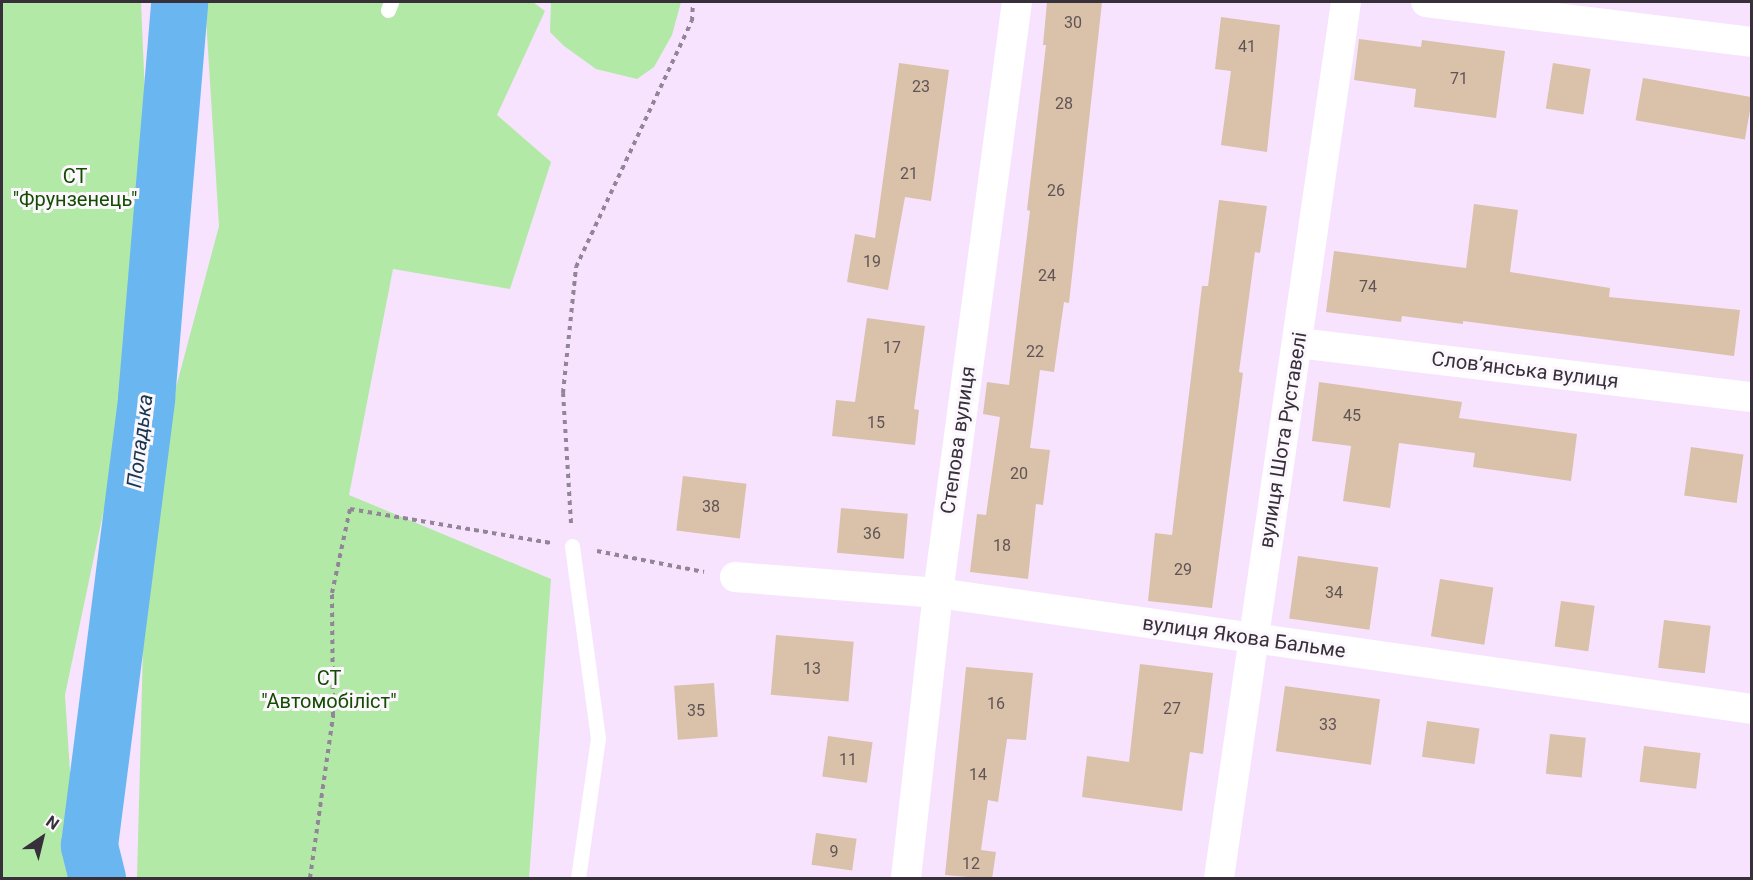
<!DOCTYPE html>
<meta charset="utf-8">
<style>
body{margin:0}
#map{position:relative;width:1753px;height:880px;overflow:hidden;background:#f7e3fe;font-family:Roboto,sans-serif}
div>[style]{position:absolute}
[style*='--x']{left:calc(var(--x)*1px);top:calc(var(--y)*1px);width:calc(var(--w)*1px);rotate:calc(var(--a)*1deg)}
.green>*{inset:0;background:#b2e9a6}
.river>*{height:57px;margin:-28.5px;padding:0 28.5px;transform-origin:28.5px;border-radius:28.5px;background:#69b6f1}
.building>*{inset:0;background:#dac1aa;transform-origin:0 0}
.path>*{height:4px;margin-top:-2px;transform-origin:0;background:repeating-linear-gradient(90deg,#928597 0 4.5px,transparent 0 9px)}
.service>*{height:15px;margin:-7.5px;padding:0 7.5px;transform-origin:7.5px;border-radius:7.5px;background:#fff}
.minor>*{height:30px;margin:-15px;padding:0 15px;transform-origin:15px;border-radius:15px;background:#fff}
span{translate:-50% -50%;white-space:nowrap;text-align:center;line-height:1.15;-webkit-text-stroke:6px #fbf7fc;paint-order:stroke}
.number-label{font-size:16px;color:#605455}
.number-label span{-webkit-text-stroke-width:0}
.park-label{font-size:20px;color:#144c02}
.street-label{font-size:20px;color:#372f39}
.water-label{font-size:21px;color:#16374f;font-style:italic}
.frame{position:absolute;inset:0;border:3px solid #372f39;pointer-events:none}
.north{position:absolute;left:12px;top:808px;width:60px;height:60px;-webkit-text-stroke:4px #fbf7fc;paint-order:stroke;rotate:35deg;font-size:16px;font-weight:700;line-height:24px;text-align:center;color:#372f39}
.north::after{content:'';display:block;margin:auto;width:21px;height:27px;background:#372f39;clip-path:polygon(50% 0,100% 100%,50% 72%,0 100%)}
</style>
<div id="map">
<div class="green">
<div style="clip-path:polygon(2px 2px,141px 2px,150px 213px,134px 366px,65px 695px,77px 878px,2px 878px)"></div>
<div style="clip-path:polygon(205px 2px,533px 2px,545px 11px,497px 115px,551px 162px,510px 289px,393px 269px,349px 495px,551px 579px,529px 878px,137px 878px,147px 496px,219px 226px)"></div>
<div style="clip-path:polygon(551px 2px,681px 2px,672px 35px,654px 67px,637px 79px,596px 69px,564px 46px,550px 32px)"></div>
</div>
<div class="river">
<div style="--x:97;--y:878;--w:34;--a:-104"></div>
<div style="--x:89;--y:845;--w:451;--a:-82.7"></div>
<div style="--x:146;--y:398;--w:397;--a:-85.2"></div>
</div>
<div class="building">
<div style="clip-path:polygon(1047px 2px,1102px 2px,1069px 303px,1064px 302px,1054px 372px,1040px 370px,1030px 448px,1050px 450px,1043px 505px,1036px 504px,1028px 579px,970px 572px,977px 514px,986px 515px,1000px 417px,983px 414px,987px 382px,1009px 385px,1030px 211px,1027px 210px,1046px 45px,1043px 45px)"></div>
<div style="clip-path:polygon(1221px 17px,1280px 25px,1267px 152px,1221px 145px,1231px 71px,1215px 69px)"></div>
<div style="clip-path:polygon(1359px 39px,1421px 47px,1422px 40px,1505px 51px,1496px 118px,1414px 107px,1416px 89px,1354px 80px)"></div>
<div style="clip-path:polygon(899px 63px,949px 70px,931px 201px,905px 197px,888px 290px,847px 282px,855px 234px,875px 238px)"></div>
<div style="left:1553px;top:63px;width:38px;height:46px;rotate:9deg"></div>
<div style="left:1643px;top:78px;width:111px;height:43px;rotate:10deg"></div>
<div style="clip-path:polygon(1219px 200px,1267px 206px,1260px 253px,1255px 252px,1239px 372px,1243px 373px,1212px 608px,1148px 601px,1155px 533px,1172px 535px,1202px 286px,1208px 286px)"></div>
<div style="clip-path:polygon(1474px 204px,1518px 210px,1510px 272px,1610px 288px,1609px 297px,1740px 310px,1734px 356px,1463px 321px,1463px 324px,1402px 316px,1401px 322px,1326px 312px,1334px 251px,1466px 268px)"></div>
<div style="clip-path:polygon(867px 318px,925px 326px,914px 409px,919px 410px,915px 445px,832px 436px,836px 400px,855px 402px)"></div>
<div style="clip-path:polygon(1319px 382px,1462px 402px,1459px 418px,1577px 434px,1571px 481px,1473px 467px,1475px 453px,1399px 443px,1390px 508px,1343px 501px,1351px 446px,1312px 441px)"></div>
<div style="left:1691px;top:447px;width:53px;height:49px;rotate:8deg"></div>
<div style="left:683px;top:476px;width:64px;height:55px;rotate:7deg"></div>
<div style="left:841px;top:508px;width:67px;height:45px;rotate:5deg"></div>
<div style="left:1298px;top:556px;width:81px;height:63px;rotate:8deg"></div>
<div style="left:1440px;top:579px;width:54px;height:58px;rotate:9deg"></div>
<div style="left:1561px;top:601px;width:34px;height:46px;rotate:8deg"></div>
<div style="left:1664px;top:620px;width:47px;height:48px;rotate:7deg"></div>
<div style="left:776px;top:635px;width:78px;height:60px;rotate:5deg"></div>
<div style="clip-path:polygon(1140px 664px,1213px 673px,1203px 754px,1190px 752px,1182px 811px,1082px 797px,1087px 756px,1129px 762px)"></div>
<div style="clip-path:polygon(966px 667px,1033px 673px,1026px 740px,1007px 739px,998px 802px,988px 800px,981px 850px,996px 852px,992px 879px,945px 875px)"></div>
<div style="left:714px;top:683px;width:54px;height:40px;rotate:86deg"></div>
<div style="left:1285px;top:686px;width:96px;height:66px;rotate:8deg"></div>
<div style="left:1427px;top:721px;width:53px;height:36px;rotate:8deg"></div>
<div style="left:1550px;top:734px;width:36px;height:40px;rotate:6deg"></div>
<div style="left:828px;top:736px;width:45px;height:41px;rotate:8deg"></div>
<div style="left:1644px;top:746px;width:57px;height:36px;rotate:7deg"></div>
<div style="left:816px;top:833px;width:41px;height:32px;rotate:8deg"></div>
</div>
<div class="path">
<div style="--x:571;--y:523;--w:130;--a:-93.5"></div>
<div style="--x:563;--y:393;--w:127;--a:-84.1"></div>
<div style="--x:576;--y:267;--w:272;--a:-64.8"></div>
<div style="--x:692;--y:21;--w:19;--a:-87"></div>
<div style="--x:597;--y:551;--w:109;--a:11.1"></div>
<div style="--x:310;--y:878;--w:164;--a:-81.9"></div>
<div style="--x:333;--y:716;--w:123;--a:-90.5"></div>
<div style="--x:332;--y:593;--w:86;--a:-77.9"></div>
<div style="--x:350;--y:509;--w:204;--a:9.6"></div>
</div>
<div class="service">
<div style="--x:388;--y:10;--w:9;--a:-69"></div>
<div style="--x:572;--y:546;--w:194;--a:82.3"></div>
<div style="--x:598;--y:738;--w:141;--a:98.1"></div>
</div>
<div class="minor">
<div style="--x:1426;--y:2;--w:328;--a:7"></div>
<div style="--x:1298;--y:343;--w:457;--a:6.8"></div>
<div style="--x:735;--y:577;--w:204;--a:4.5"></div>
<div style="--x:938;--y:593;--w:822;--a:8.11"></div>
<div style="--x:906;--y:878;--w:287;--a:-83.6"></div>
<div style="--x:938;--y:593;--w:596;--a:-82.39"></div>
<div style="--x:1219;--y:878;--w:885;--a:-81.75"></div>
</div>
<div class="number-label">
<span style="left:1073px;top:23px">30</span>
<span style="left:1247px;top:47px">41</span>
<span style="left:1459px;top:79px">71</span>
<span style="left:921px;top:87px">23</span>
<span style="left:1064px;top:104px">28</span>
<span style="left:909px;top:174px">21</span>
<span style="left:1056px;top:191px">26</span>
<span style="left:872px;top:262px">19</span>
<span style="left:1047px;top:276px">24</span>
<span style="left:1368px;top:287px">74</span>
<span style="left:892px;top:348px">17</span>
<span style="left:1035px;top:352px">22</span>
<span style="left:1352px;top:416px">45</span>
<span style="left:876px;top:423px">15</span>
<span style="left:1019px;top:474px">20</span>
<span style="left:711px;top:507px">38</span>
<span style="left:872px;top:534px">36</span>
<span style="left:1002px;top:546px">18</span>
<span style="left:1183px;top:570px">29</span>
<span style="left:1334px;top:593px">34</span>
<span style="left:812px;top:669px">13</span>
<span style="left:996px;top:704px">16</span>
<span style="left:1172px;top:709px">27</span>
<span style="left:696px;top:711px">35</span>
<span style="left:1328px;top:725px">33</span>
<span style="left:848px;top:760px">11</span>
<span style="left:978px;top:775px">14</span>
<span style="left:834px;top:852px">9</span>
<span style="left:971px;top:864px">12</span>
</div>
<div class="park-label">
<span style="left:75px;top:188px">СТ<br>"Фрунзенець"</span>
<span style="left:329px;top:690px">СТ<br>"Автомобіліст"</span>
</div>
<div class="street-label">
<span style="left:1525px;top:370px;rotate:7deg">Словʼянська вулиця</span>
<span style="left:958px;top:440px;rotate:-82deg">Степова вулиця</span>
<span style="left:1283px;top:440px;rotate:-81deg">вулиця Шота Руставелі</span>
<span style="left:1244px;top:637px;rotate:8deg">вулиця Якова Бальме</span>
</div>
<div class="water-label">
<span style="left:140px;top:441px;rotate:-83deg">Попадька</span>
</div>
<div class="frame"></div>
<div class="north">N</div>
</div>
